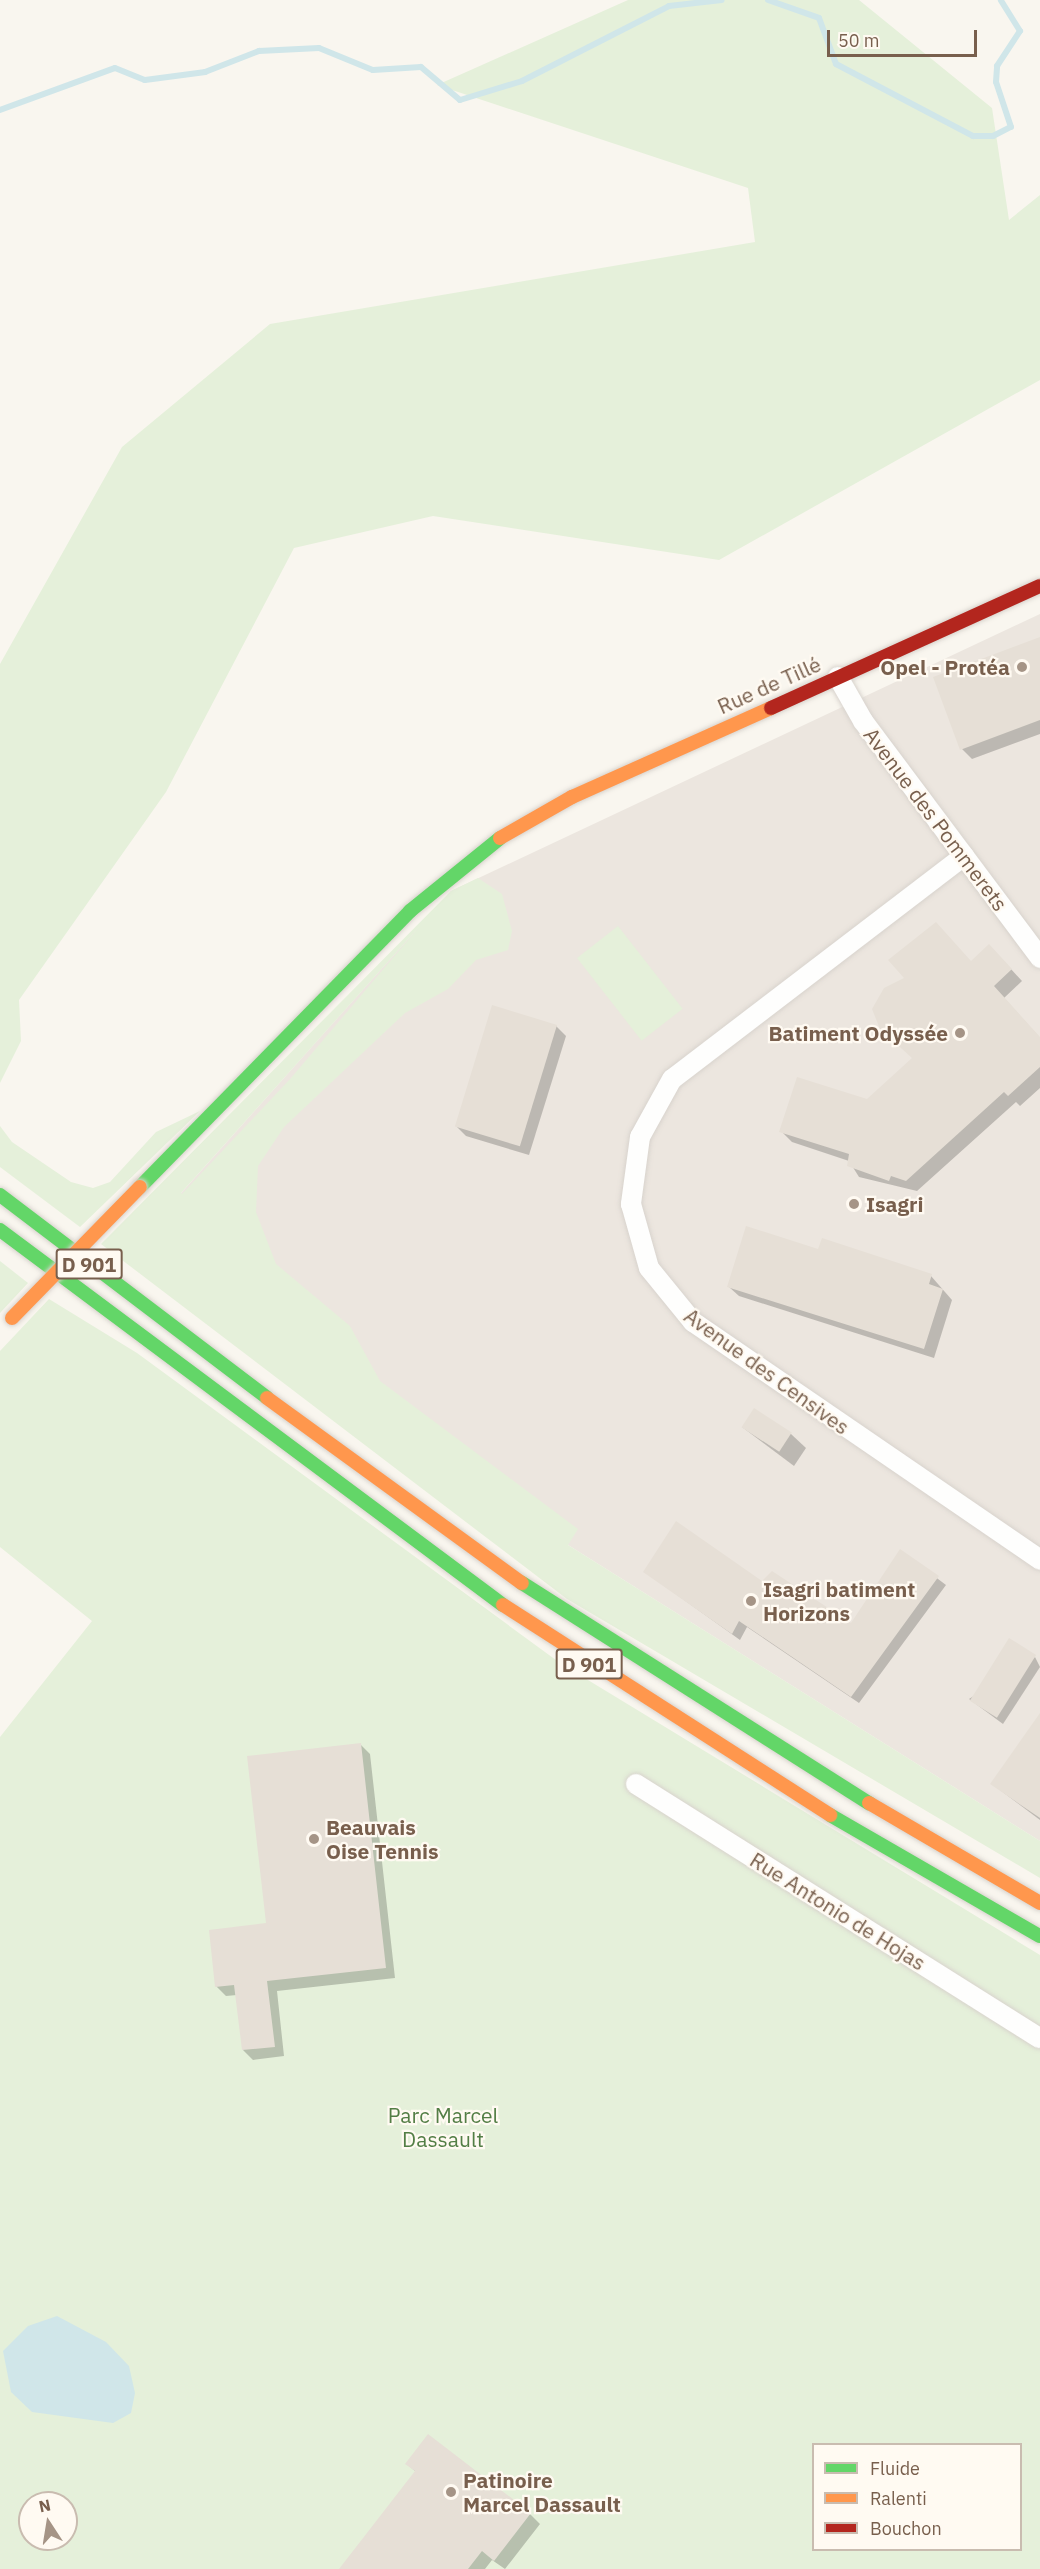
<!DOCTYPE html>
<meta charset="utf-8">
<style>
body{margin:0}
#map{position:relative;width:1040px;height:2569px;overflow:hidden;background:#f9f6ef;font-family:"IBM Plex Sans",sans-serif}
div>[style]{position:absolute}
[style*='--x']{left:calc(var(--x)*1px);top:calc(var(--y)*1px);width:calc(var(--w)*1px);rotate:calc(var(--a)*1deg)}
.industrial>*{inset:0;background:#ece6df}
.green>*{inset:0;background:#e5f0da;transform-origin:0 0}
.water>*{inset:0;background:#d0e6e9}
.shadow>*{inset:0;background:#0003}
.stream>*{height:6px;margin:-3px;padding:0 3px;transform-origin:3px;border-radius:3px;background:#d0e6e9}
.building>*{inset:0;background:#e6dfd6;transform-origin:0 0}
.roads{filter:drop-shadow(0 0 2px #d8d3cd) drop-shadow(0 0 2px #d8d3cd)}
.street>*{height:20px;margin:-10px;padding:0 10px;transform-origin:10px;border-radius:10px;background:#fefefd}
.fast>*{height:14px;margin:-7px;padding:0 7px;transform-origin:7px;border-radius:7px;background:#63d668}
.slow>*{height:14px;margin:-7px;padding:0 7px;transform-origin:7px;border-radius:7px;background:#ff974d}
.jam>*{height:14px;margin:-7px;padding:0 7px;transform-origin:7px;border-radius:7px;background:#b3261e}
.bridges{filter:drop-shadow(0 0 2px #d9d3cd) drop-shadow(0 0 2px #d9d3cd)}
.slow-bridge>*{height:14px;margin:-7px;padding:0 7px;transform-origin:7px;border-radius:7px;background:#ff974d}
.dots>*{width:16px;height:16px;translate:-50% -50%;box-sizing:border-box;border:3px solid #fffaf2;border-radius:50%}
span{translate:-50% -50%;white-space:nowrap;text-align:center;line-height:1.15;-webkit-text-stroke:4.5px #fffaf2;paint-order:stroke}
.shield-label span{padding:2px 4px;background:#fffaf2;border:2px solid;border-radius:4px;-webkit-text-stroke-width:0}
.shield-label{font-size:20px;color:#785f4d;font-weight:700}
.poi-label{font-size:21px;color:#785f4d;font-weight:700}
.right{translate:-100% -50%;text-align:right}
.left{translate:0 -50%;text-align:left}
.street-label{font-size:21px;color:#785f4d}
.park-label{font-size:21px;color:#537e45}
.legend{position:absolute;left:812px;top:2443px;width:210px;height:108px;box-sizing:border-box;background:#fffaf2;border:2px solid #c9bcb0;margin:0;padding:8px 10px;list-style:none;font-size:18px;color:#785f4d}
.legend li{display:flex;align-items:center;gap:12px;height:30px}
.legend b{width:30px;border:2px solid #c9bcb0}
.north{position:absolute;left:18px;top:2491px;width:60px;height:60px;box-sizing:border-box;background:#fffaf2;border:2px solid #c9bcb0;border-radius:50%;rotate:348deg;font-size:16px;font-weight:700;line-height:24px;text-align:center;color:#785f4d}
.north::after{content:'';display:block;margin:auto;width:21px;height:27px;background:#a59486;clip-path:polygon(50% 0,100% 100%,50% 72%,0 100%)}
.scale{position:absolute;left:827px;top:30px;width:150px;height:27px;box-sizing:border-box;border:3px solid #785f4d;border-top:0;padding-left:8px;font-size:18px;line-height:21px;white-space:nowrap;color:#785f4d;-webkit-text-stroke:4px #fffaf2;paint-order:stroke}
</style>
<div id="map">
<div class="industrial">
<div style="clip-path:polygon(1040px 614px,1040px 1841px,525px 1518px,148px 1230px,451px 891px)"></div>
</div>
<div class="green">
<div style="clip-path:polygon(628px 0,859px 0,992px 108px,1009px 220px,1040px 195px,1040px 380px,719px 560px,433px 516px,294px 548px,166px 792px,19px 1000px,21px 1041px,0 1083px,0 664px,122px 447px,270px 324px,755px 242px,748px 188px,437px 85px)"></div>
<div style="clip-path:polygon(evenodd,478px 878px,502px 894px,512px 931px,508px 950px,476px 960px,448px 989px,405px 1013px,284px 1127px,258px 1166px,256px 1212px,276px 1264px,350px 1326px,380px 1381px,578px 1529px,568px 1545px,1040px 1841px,1040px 1878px,567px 1599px,101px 1244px,451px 891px,478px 878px,420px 926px,291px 1078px,182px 1194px,181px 1193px,420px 926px)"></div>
<div style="left:618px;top:926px;width:105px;height:52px;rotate:52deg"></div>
<div style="clip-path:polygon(200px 1111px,80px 1227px,0 1167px,0 1126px,12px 1142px,71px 1182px,93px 1188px,110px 1182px,156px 1132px)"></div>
<div style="clip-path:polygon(0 1261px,28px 1283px,0 1313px)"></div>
<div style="clip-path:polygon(evenodd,49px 1299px,137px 1353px,560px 1663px,1040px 1955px,1040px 2569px,0 2569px,0 1737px,92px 1621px,0 1547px,0 1351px,49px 1299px,814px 2444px,1020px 2444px,1020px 2550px,814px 2550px,814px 2444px,49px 1299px,30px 2503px,66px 2503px,66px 2539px,30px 2539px,30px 2503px)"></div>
</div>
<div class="water">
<div style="clip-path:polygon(57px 2316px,106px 2342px,129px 2366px,135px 2393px,131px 2413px,113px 2423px,32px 2412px,11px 2392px,3px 2351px,28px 2326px)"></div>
</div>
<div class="shadow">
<div style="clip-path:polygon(1040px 639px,1040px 734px,972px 759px,962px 749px)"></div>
<div style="clip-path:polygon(1000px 957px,1022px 981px,1004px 998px,1040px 1038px,1040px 1088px,1020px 1106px,1016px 1102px,917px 1191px,859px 1177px,849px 1161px,792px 1142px,781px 1131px,867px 1101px,914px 1059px,971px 962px)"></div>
<div style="clip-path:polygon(556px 1026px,566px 1036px,529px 1155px,466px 1136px,456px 1126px)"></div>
<div style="clip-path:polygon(819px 1251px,931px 1276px,952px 1300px,934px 1358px,739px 1296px,729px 1287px)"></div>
<div style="clip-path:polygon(742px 1427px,791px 1434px,806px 1448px,794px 1466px)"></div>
<div style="clip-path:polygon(901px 1551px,946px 1585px,859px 1703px,747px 1627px,740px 1640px,645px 1572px,762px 1583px,851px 1626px)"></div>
<div style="clip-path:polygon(1035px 1657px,1040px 1667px,1003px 1724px,969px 1699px)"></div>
<div style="clip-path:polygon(1040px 1716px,1040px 1820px,992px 1784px)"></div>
<div style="clip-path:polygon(360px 1744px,370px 1754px,395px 1978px,277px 1991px,284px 2056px,253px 2060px,243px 2050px,237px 1995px,226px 1996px,216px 1986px,268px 1924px)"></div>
<div style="clip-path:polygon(407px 2464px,530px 2514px,540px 2524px,505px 2569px,492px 2560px,485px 2569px,341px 2569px,416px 2472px)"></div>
</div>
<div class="stream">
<div style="--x:768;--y:0;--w:54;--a:19.4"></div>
<div style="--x:819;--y:18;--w:49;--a:69.7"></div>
<div style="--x:836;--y:64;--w:155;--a:27.7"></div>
<div style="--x:973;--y:136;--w:20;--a:0"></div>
<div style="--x:993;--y:136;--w:20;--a:-27"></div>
<div style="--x:1011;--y:127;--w:47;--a:-108.4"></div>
<div style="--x:996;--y:82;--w:16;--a:-86"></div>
<div style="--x:997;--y:66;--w:42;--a:-56.7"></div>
<div style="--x:1020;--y:31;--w:36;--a:-122"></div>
<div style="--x:0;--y:110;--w:122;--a:-20.1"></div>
<div style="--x:115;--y:68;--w:32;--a:22"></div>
<div style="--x:145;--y:80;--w:61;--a:-7.6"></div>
<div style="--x:205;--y:72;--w:58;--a:-21.3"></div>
<div style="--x:259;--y:51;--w:60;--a:-2.9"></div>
<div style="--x:319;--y:48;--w:58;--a:22.2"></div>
<div style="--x:373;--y:70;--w:48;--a:-3.6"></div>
<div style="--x:421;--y:67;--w:51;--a:40.2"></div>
<div style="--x:460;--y:100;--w:65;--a:-17"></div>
<div style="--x:522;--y:81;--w:165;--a:-27"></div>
<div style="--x:669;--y:6;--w:53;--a:-6.5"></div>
</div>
<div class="building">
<div style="clip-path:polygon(1040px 637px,1040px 720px,960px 750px,933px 677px)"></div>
<div style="clip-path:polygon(936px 922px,971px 961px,989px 944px,1012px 969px,994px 986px,1040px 1037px,1040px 1067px,1008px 1096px,1004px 1092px,906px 1181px,891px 1176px,889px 1181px,847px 1166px,849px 1154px,779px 1132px,797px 1077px,867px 1099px,912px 1058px,880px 1029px,872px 1009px,884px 988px,904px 978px,888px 960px)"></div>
<div style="left:492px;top:1005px;width:68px;height:127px;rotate:17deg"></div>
<div style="clip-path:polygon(746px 1226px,818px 1249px,822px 1238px,932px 1274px,929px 1284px,943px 1289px,924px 1349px,727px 1287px)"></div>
<div style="left:754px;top:1408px;width:45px;height:23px;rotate:33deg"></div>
<div style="clip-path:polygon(676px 1521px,762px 1581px,772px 1571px,851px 1623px,900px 1549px,939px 1576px,851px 1697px,739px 1621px,732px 1634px,643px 1572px)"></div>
<div style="left:1009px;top:1638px;width:32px;height:74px;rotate:32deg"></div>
<div style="clip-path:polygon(1040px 1713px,1040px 1818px,990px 1784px)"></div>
<div style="clip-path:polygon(361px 1743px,386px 1968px,267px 1981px,275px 2047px,242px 2050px,234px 1985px,215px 1987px,209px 1930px,266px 1923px,247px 1756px)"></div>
<div style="clip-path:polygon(428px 2434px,531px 2513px,494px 2561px,482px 2551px,468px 2569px,339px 2569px,415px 2471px,405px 2464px)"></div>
</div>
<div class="roads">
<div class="street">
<div style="--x:838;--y:677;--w:51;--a:60.4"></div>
<div style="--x:863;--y:721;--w:296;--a:53.2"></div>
<div style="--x:964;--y:856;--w:367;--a:142.6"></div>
<div style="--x:672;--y:1079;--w:66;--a:118.9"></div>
<div style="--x:640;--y:1137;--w:68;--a:97.7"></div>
<div style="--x:631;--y:1204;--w:66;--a:74.3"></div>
<div style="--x:649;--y:1268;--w:70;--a:50.8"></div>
<div style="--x:693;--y:1322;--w:421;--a:34.4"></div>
<div style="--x:636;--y:1784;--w:477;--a:32.2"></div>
</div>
<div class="fast">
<div style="--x:140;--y:1187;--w:386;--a:-45.6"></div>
<div style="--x:410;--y:911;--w:116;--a:-39"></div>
<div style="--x:0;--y:1195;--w:335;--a:37.2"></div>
<div style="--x:0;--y:1230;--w:627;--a:36.71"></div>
<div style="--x:522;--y:1583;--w:411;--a:32.4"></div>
<div style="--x:830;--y:1815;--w:242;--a:30"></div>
</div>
<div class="slow">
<div style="--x:500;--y:838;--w:83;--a:-29.7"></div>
<div style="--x:572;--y:797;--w:218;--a:-24.1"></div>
<div style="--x:267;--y:1398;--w:315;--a:36"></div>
<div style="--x:503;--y:1605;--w:389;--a:32.7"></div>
<div style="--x:869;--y:1803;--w:198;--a:30.3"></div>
</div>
<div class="jam">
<div style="--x:771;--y:708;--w:295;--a:-24.4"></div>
</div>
</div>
<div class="bridges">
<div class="slow-bridge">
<div style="--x:12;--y:1318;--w:183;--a:-45.7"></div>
</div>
</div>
<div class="dots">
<div style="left:1022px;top:667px;background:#a59486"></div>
<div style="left:960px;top:1033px;background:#a59486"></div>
<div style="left:854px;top:1204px;background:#a59486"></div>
<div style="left:751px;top:1601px;background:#a59486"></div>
<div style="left:314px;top:1839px;background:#a59486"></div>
<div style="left:451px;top:2492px;background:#a59486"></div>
</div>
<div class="shield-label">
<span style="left:89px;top:1264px">D 901</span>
<span style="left:589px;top:1664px">D 901</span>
</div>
<div class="poi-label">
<span class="right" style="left:1010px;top:667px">Opel - Protéa</span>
<span class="right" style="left:948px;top:1033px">Batiment Odyssée</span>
<span class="left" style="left:866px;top:1204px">Isagri</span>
<span class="left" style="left:763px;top:1601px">Isagri batiment<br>Horizons</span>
<span class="left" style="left:326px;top:1839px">Beauvais<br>Oise Tennis</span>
<span class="left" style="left:463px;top:2492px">Patinoire<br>Marcel Dassault</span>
</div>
<div class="street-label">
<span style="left:769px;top:685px;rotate:-24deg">Rue de Tillé</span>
<span style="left:936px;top:819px;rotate:53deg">Avenue des Pommerets</span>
<span style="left:767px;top:1371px;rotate:36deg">Avenue des Censives</span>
<span style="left:838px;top:1911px;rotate:32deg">Rue Antonio de Hojas</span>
</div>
<div class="park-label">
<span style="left:443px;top:2127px">Parc Marcel<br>Dassault</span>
</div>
<ul class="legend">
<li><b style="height:8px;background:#63d668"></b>Fluide</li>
<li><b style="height:8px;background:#ff974d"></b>Ralenti</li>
<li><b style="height:8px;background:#b3261e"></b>Bouchon</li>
</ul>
<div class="north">N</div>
<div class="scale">50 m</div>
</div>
